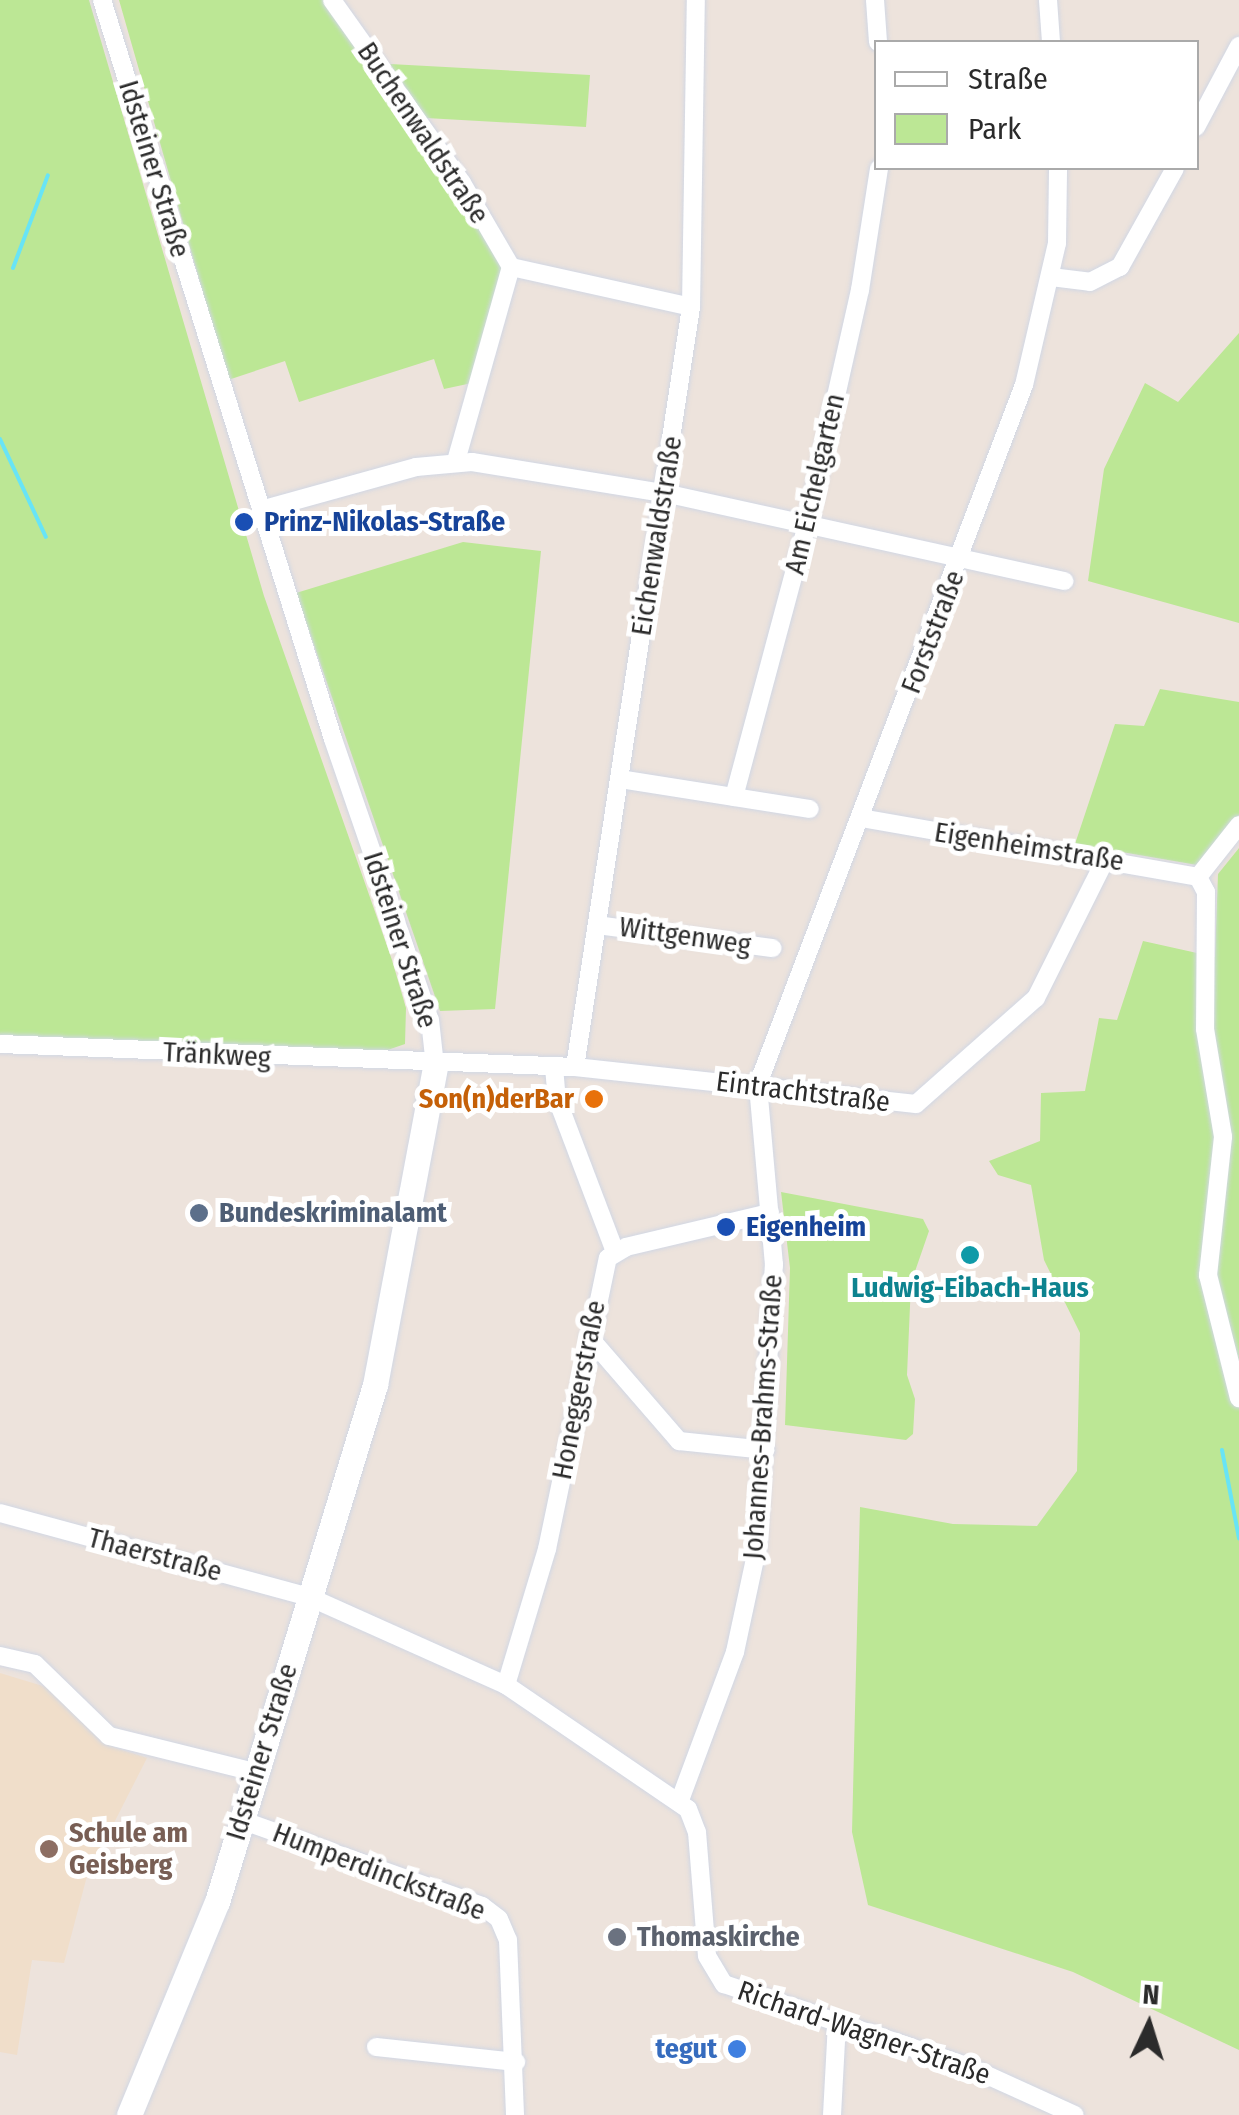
<!DOCTYPE html>
<meta charset="utf-8">
<style>
body{margin:0}
#map{position:relative;width:1239px;height:2115px;overflow:hidden;background:#ede3dc;font-family:"Fira Sans Condensed",sans-serif}
div>[style]{position:absolute}
[style*='--x']{left:calc(var(--x)*1px);top:calc(var(--y)*1px);width:calc(var(--w)*1px);rotate:calc(var(--a)*1deg)}
.education>*{inset:0;background:#f0deca}
.green>*{inset:0;background:#bce795}
.stream>*{height:4px;margin:-2px;padding:0 2px;transform-origin:2px;border-radius:2px;background:#68e4f6}
.roads{filter:drop-shadow(0 0 2px #d1d7e4) drop-shadow(0 0 2px #d1d7e4)}
.street>*{height:18px;margin:-9px;padding:0 9px;transform-origin:9px;border-radius:9px;background:#fff}
.secondary>*{height:25px;margin:-12.5px;padding:0 12.5px;transform-origin:12.5px;border-radius:12.5px;background:#fff}
.dots>*{width:28px;height:28px;translate:-50% -50%;box-sizing:border-box;border:5px solid #fff;border-radius:50%}
span{translate:-50% -50%;white-space:nowrap;text-align:center;line-height:1.15;-webkit-text-stroke:10px #fff;paint-order:stroke}
.street-label{font-size:28px;color:#2b2b2b}
.transit-label{font-size:28px;color:#164399;font-weight:700}
.left{translate:0 -50%;text-align:left}
.food-label{font-size:28px;color:#c56008;font-weight:700}
.right{translate:-100% -50%;text-align:right}
.service-label{font-size:28px;color:#4e5e75;font-weight:700}
.culture-label{font-size:28px;color:#0d838f;font-weight:700}
.education-label{font-size:28px;color:#785e54;font-weight:700}
.worship-label{font-size:28px;color:#5b616d;font-weight:700}
.shop-label{font-size:28px;color:#366cbe;font-weight:700}
.legend{position:absolute;left:874px;top:40px;width:325px;height:130px;box-sizing:border-box;background:#fff;border:2px solid #aaa;margin:0;padding:12px 18px;list-style:none;font-size:30px;color:#2b2b2b}
.legend li{display:flex;align-items:center;gap:20px;height:50px}
.legend b{width:50px;border:2px solid #aaa}
.north{position:absolute;left:1099px;top:1975px;width:100px;height:100px;-webkit-text-stroke:8px #fff;paint-order:stroke;rotate:4deg;font-size:28px;font-weight:700;line-height:40px;text-align:center;color:#2b2b2b}
.north::after{content:'';display:block;margin:auto;width:35px;height:45px;background:#2b2b2b;clip-path:polygon(50% 0,100% 100%,50% 72%,0 100%)}
</style>
<div id="map">
<div class="education">
<div style="clip-path:polygon(0 1673px,46px 1687px,113px 1747px,147px 1758px,87px 1876px,64px 1963px,32px 1960px,17px 2055px,0 2052px)"></div>
</div>
<div class="green">
<div style="clip-path:polygon(0 0,89px 0,264px 596px,392px 960px,406px 1008px,405px 1044px,379px 1053px,0 1035px)"></div>
<div style="clip-path:polygon(119px 0,324px 0,461px 188px,506px 270px,472px 383px,444px 389px,434px 359px,299px 402px,285px 361px,228px 380px)"></div>
<div style="clip-path:polygon(390px 64px,590px 75px,586px 127px,426px 118px)"></div>
<div style="clip-path:polygon(1239px 333px,1239px 623px,1088px 581px,1104px 469px,1145px 383px,1178px 402px)"></div>
<div style="clip-path:polygon(463px 542px,541px 551px,495px 1009px,440px 1011px,296px 593px)"></div>
<div style="clip-path:polygon(1160px 689px,1239px 702px,1239px 815px,1197px 865px,1075px 844px,1115px 724px,1144px 726px)"></div>
<div style="clip-path:polygon(1239px 848px,1239px 2050px,1073px 1972px,868px 1905px,852px 1832px,860px 1507px,953px 1524px,1037px 1526px,1077px 1471px,1080px 1333px,1044px 1260px,1031px 1185px,998px 1175px,989px 1161px,1040px 1141px,1041px 1093px,1085px 1091px,1099px 1018px,1117px 1020px,1143px 941px,1215px 957px,1218px 874px)"></div>
<div style="clip-path:polygon(781px 1192px,923px 1219px,929px 1231px,911px 1283px,907px 1375px,915px 1399px,913px 1434px,906px 1440px,785px 1425px,790px 1268px)"></div>
</div>
<div class="stream">
<div style="--x:13;--y:268;--w:99;--a:-69.4"></div>
<div style="--x:0;--y:439;--w:108;--a:64.9"></div>
<div style="--x:1222;--y:1450;--w:90;--a:79.1"></div>
</div>
<div class="roads">
<div class="street">
<div style="--x:102;--y:0;--w:774;--a:72.64"></div>
<div style="--x:333;--y:739;--w:297;--a:71"></div>
<div style="--x:430;--y:1020;--w:46;--a:83.8"></div>
<div style="--x:332;--y:0;--w:224;--a:54.6"></div>
<div style="--x:462;--y:183;--w:97;--a:59.7"></div>
<div style="--x:511;--y:267;--w:184;--a:12.5"></div>
<div style="--x:875;--y:0;--w:42;--a:85.9"></div>
<div style="--x:1048;--y:0;--w:42;--a:85.9"></div>
<div style="--x:1196;--y:127;--w:92;--a:-62"></div>
<div style="--x:1051;--y:277;--w:39;--a:7"></div>
<div style="--x:1090;--y:282;--w:34;--a:-27"></div>
<div style="--x:1120;--y:267;--w:113;--a:-60.9"></div>
<div style="--x:456;--y:461;--w:202;--a:-74.2"></div>
<div style="--x:261;--y:510;--w:161;--a:-15.5"></div>
<div style="--x:416;--y:467;--w:56;--a:-5.1"></div>
<div style="--x:472;--y:462;--w:194;--a:9.2"></div>
<div style="--x:664;--y:493;--w:410;--a:12.4"></div>
<div style="--x:620;--y:779;--w:192;--a:9"></div>
<div style="--x:734;--y:797;--w:282;--a:-75"></div>
<div style="--x:807;--y:525;--w:241;--a:-77.3"></div>
<div style="--x:860;--y:290;--w:123;--a:-81.1"></div>
<div style="--x:861;--y:818;--w:342;--a:9.9"></div>
<div style="--x:1198;--y:877;--w:17;--a:62"></div>
<div style="--x:1206;--y:892;--w:137;--a:90.4"></div>
<div style="--x:1205;--y:1029;--w:109;--a:80.5"></div>
<div style="--x:1223;--y:1137;--w:139;--a:96.2"></div>
<div style="--x:1208;--y:1275;--w:127;--a:75.9"></div>
<div style="--x:1198;--y:877;--w:66;--a:-51.7"></div>
<div style="--x:597;--y:925;--w:177;--a:7.5"></div>
<div style="--x:0;--y:1044;--w:575;--a:2.29"></div>
<div style="--x:575;--y:1067;--w:343;--a:6.2"></div>
<div style="--x:916;--y:1104;--w:160;--a:-41.5"></div>
<div style="--x:1036;--y:998;--w:154;--a:-63.4"></div>
<div style="--x:554;--y:1067;--w:32;--a:85"></div>
<div style="--x:557;--y:1099;--w:164;--a:69.2"></div>
<div style="--x:575;--y:1067;--w:769;--a:-81.32"></div>
<div style="--x:691;--y:307;--w:307;--a:-89.1"></div>
<div style="--x:589;--y:1337;--w:138;--a:49.1"></div>
<div style="--x:679;--y:1441;--w:87;--a:5.9"></div>
<div style="--x:0;--y:1513;--w:320;--a:15.2"></div>
<div style="--x:309;--y:1597;--w:216;--a:24.1"></div>
<div style="--x:506;--y:1685;--w:220;--a:34.3"></div>
<div style="--x:688;--y:1809;--w:25;--a:69"></div>
<div style="--x:697;--y:1832;--w:124;--a:85.4"></div>
<div style="--x:707;--y:1956;--w:33;--a:59"></div>
<div style="--x:724;--y:1984;--w:259;--a:18.7"></div>
<div style="--x:969;--y:2067;--w:116;--a:24.4"></div>
<div style="--x:0;--y:1656;--w:36;--a:13"></div>
<div style="--x:35;--y:1664;--w:103;--a:44.2"></div>
<div style="--x:109;--y:1736;--w:150;--a:13.9"></div>
<div style="--x:506;--y:1685;--w:142;--a:-73.2"></div>
<div style="--x:547;--y:1549;--w:297;--a:-78.2"></div>
<div style="--x:608;--y:1258;--w:21;--a:-31"></div>
<div style="--x:626;--y:1247;--w:148;--a:-13.3"></div>
<div style="--x:680;--y:1800;--w:158;--a:-69.6"></div>
<div style="--x:735;--y:1652;--w:105;--a:-77.9"></div>
<div style="--x:757;--y:1549;--w:285;--a:-86.6"></div>
<div style="--x:774;--y:1265;--w:182;--a:-95.1"></div>
<div style="--x:758;--y:1084;--w:748;--a:-69.17"></div>
<div style="--x:1024;--y:385;--w:146;--a:-76.9"></div>
<div style="--x:1057;--y:243;--w:75;--a:-89.2"></div>
<div style="--x:241;--y:1820;--w:256;--a:19.6"></div>
<div style="--x:482;--y:1906;--w:21;--a:37"></div>
<div style="--x:499;--y:1919;--w:23;--a:67"></div>
<div style="--x:508;--y:1940;--w:175;--a:87.7"></div>
<div style="--x:376;--y:2047;--w:141;--a:6.1"></div>
<div style="--x:832;--y:2115;--w:91;--a:-86.9"></div>
</div>
<div class="secondary">
<div style="--x:129;--y:2115;--w:230;--a:-67.6"></div>
<div style="--x:217;--y:1902;--w:541;--a:-73.01"></div>
<div style="--x:375;--y:1385;--w:325;--a:-79.3"></div>
</div>
</div>
<div class="dots">
<div style="left:244px;top:522px;background:#1a4fb4"></div>
<div style="left:594px;top:1099px;background:#e8710a"></div>
<div style="left:199px;top:1213px;background:#5c6f8a"></div>
<div style="left:726px;top:1227px;background:#1a4fb4"></div>
<div style="left:970px;top:1255px;background:#0f9aa8"></div>
<div style="left:49px;top:1849px;background:#8d6e63"></div>
<div style="left:617px;top:1937px;background:#6b7280"></div>
<div style="left:737px;top:2049px;background:#3f7fe0"></div>
</div>
<div class="street-label">
<span style="left:423px;top:133px;rotate:56deg">Buchenwaldstraße</span>
<span style="left:154px;top:169px;rotate:73deg">Idsteiner Straße</span>
<span style="left:815px;top:484px;rotate:-77deg">Am Eichelgarten</span>
<span style="left:657px;top:536px;rotate:-81deg">Eichenwaldstraße</span>
<span style="left:933px;top:632px;rotate:-69deg">Forststraße</span>
<span style="left:1029px;top:847px;rotate:9deg">Eigenheimstraße</span>
<span style="left:685px;top:936px;rotate:8deg">Wittgenweg</span>
<span style="left:400px;top:940px;rotate:72deg">Idsteiner Straße</span>
<span style="left:217px;top:1055px;rotate:3deg">Tränkweg</span>
<span style="left:803px;top:1092px;rotate:7deg">Eintrachtstraße</span>
<span style="left:579px;top:1390px;rotate:-79deg">Honeggerstraße</span>
<span style="left:763px;top:1417px;rotate:-86deg">Johannes-Brahms-Straße</span>
<span style="left:155px;top:1555px;rotate:15deg">Thaerstraße</span>
<span style="left:262px;top:1752px;rotate:-73deg">Idsteiner Straße</span>
<span style="left:379px;top:1872px;rotate:21deg">Humperdinckstraße</span>
<span style="left:864px;top:2033px;rotate:19deg">Richard-Wagner-Straße</span>
</div>
<div class="transit-label">
<span class="left" style="left:264px;top:522px">Prinz-Nikolas-Straße</span>
<span class="left" style="left:746px;top:1227px">Eigenheim</span>
</div>
<div class="food-label">
<span class="right" style="left:574px;top:1099px">Son(n)derBar</span>
</div>
<div class="service-label">
<span class="left" style="left:219px;top:1213px">Bundeskriminalamt</span>
</div>
<div class="culture-label">
<span style="left:970px;top:1288px">Ludwig-Eibach-Haus</span>
</div>
<div class="education-label">
<span class="left" style="left:69px;top:1849px">Schule am<br>Geisberg</span>
</div>
<div class="worship-label">
<span class="left" style="left:637px;top:1937px">Thomaskirche</span>
</div>
<div class="shop-label">
<span class="right" style="left:717px;top:2049px">tegut</span>
</div>
<ul class="legend">
<li><b style="height:12px;background:#fff"></b>Straße</li>
<li><b style="height:28px;background:#bce795"></b>Park</li>
</ul>
<div class="north">N</div>
</div>
